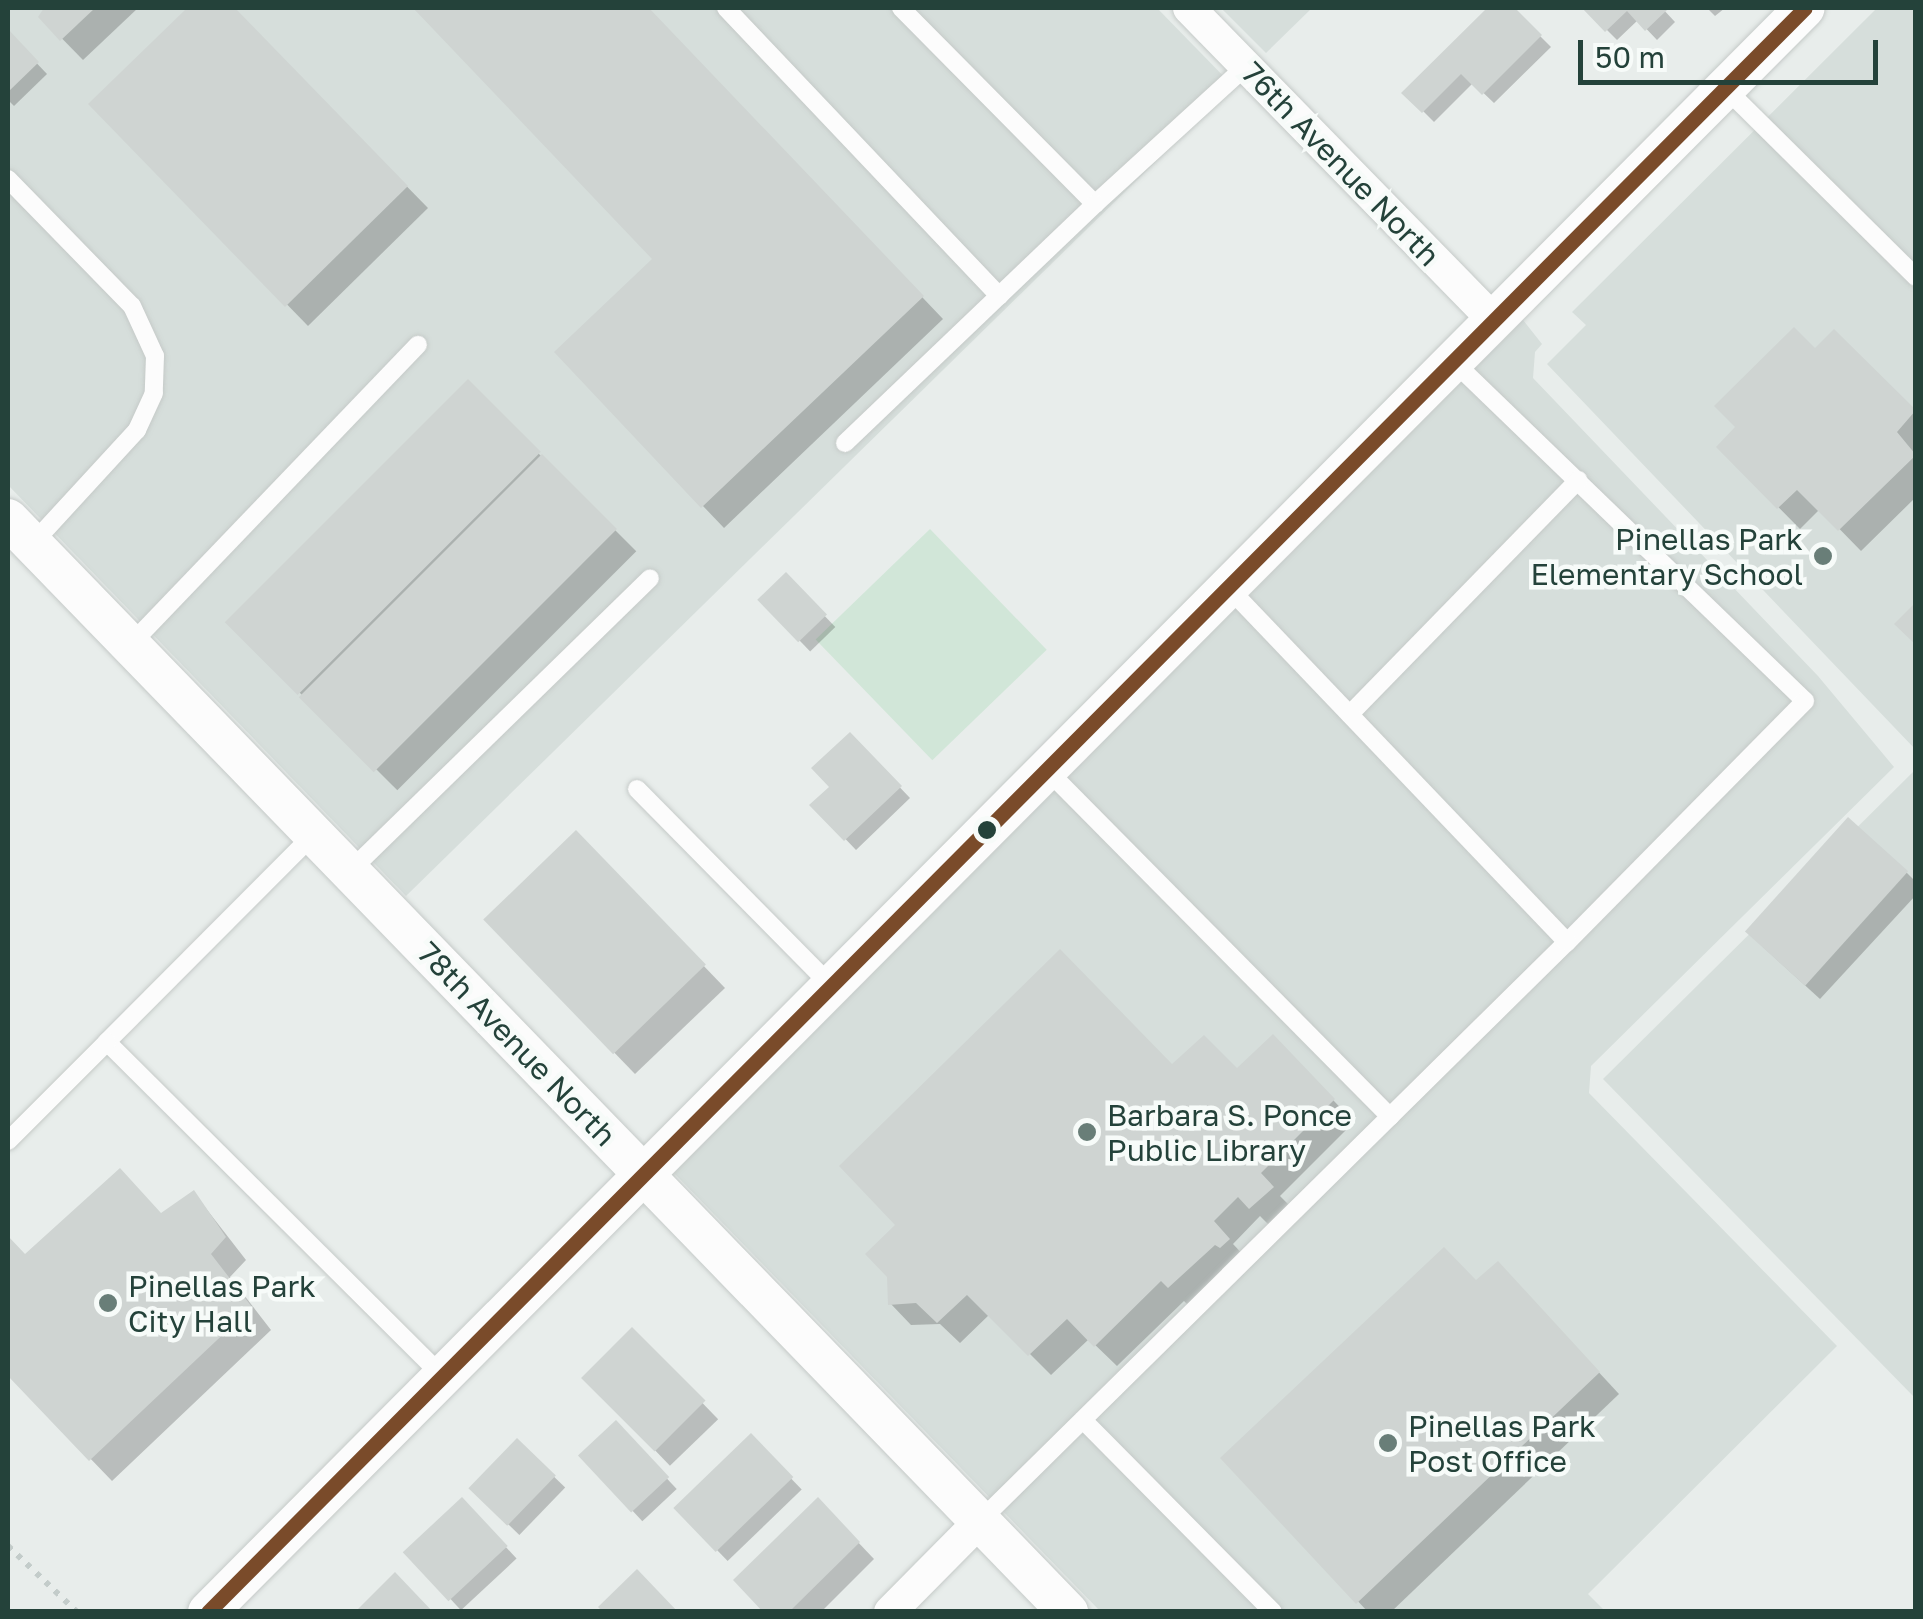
<!DOCTYPE html>
<style>
body{margin:0}
#map{position:relative;width:1923px;height:1619px;overflow:hidden;background:#e8edeb;font-family:"Golos Text",sans-serif}
div>[style]{position:absolute}
[style*='--x']{left:calc(var(--x)*1px);top:calc(var(--y)*1px);width:calc(var(--w)*1px);rotate:calc(var(--a)*1deg)}
.built>*{inset:0;background:#d6dedb}
.green>*{inset:0;background:#d1e6d8;transform-origin:0 0}
.shadow>*{inset:0;background:#0003;transform-origin:0 0}
.building>*{inset:0;background:#cfd4d2;transform-origin:0 0}
.path>*{height:6px;margin-top:-3px;transform-origin:0;background:repeating-linear-gradient(90deg,#c3ccca 0 5px,transparent 0 13px)}
.roads{filter:drop-shadow(0 0 2px #c5cac8) drop-shadow(0 0 2px #c5cac8)}
.service>*{height:18px;margin:-9px;padding:0 9px;transform-origin:9px;border-radius:9px;background:#fcfcfc}
.minor>*{height:32px;margin:-16px;padding:0 16px;transform-origin:16px;border-radius:16px;background:#fcfcfc}
.tertiary>*{height:40px;margin:-20px;padding:0 20px;transform-origin:20px;border-radius:20px;background:#fcfcfc}
.bus-1>*{height:15px;margin:-7.5px;padding:0 7.5px;transform-origin:7.5px;border-radius:7.5px;background:#7a4b2a}
.dots>*{width:28px;height:28px;translate:-50% -50%;box-sizing:border-box;border:5px solid #f7fbf9;border-radius:50%}
span{translate:-50% -50%;white-space:nowrap;text-align:center;line-height:1.15;-webkit-text-stroke:9px #f7fbf9;paint-order:stroke}
.street-label{font-size:30px;color:#24423a}
.poi-label{font-size:30px;color:#24423a}
.right{translate:-100% -50%;text-align:right}
.left{translate:0 -50%;text-align:left}
.frame{position:absolute;inset:0;border:10px solid #24423a;pointer-events:none}
.scale{position:absolute;left:1578px;top:40px;width:300px;height:45px;box-sizing:border-box;border:5px solid #24423a;border-top:0;padding-left:12px;font-size:30px;line-height:35px;white-space:nowrap;color:#24423a;-webkit-text-stroke:8px #f7fbf9;paint-order:stroke}
</style>
<div id="map">
<div class="built">
<div style="clip-path:polygon(8px 8px,1157px 8px,1233px 86px,406px 896px,8px 485px)"></div>
<div style="clip-path:polygon(1221px 8px,1312px 8px,1266px 53px)"></div>
<div style="clip-path:polygon(1877px 8px,1915px 8px,1915px 749px,1547px 364px,1586px 325px,1572px 312px)"></div>
<div style="clip-path:polygon(1523px 320px,1542px 344px,1535px 352px,1533px 378px,1818px 676px,1894px 767px,1591px 1066px,1589px 1093px,1837px 1346px,1588px 1594px,1605px 1611px,1100px 1611px,674px 1173px)"></div>
<div style="clip-path:polygon(1915px 770px,1915px 1398px,1603px 1079px)"></div>
</div>
<div class="green">
<div style="left:930px;top:529px;width:168px;height:159px;rotate:46deg"></div>
</div>
<div class="shadow">
<div style="clip-path:polygon(47px 8px,138px 8px,83px 60px,41px 17px)"></div>
<div style="clip-path:polygon(191px 8px,232px 8px,428px 208px,308px 326px,92px 104px)"></div>
<div style="clip-path:polygon(417px 8px,647px 8px,943px 319px,724px 528px,557px 353px,655px 259px)"></div>
<div style="clip-path:polygon(1490px 8px,1512px 8px,1551px 47px,1494px 103px,1473px 83px,1434px 122px,1405px 93px)"></div>
<div style="clip-path:polygon(1585px 8px,1662px 8px,1675px 22px,1657px 40px,1638px 20px,1617px 40px)"></div>
<div style="clip-path:polygon(1707px 8px,1725px 8px,1715px 16px)"></div>
<div style="clip-path:polygon(9px 34px,47px 74px,14px 106px,8px 100px)"></div>
<div style="clip-path:polygon(1834px 332px,1916px 413px,1916px 497px,1861px 551px,1820px 509px,1800px 529px,1719px 447px)"></div>
<div style="left:468px;top:383px;width:238px;height:338px;rotate:45deg"></div>
<div style="left:786px;top:576px;width:71px;height:35px;rotate:46deg"></div>
<div style="clip-path:polygon(850px 735px,910px 798px,856px 850px,813px 805px,832px 787px)"></div>
<div style="clip-path:polygon(597px 855px,725px 988px,635px 1074px,486px 920px)"></div>
<div style="clip-path:polygon(1906px 872px,1916px 882px,1916px 895px,1820px 999px,1763px 947px)"></div>
<div style="clip-path:polygon(1294px 1059px,1354px 1122px,1280px 1196px,1293px 1209px,1272px 1228px,1260px 1216px,1233px 1244px,1249px 1261px,1191px 1308px,1184px 1301px,1117px 1366px,1089px 1339px,1051px 1375px,990px 1314px,960px 1343px,940px 1324px,911px 1325px,890px 1303px,1172px 1067px,1237px 1071px)"></div>
<div style="clip-path:polygon(194px 1193px,246px 1260px,230px 1277px,271px 1330px,112px 1481px,8px 1373px,8px 1239px,25px 1257px,162px 1216px)"></div>
<div style="clip-path:polygon(1476px 1283px,1518px 1285px,1619px 1394px,1391px 1612px,1368px 1612px,1224px 1458px)"></div>
<div style="left:632px;top:1330px;width:124px;height:67px;rotate:46deg"></div>
<div style="left:616px;top:1424px;width:89px;height:47px;rotate:47deg"></div>
<div style="left:751px;top:1437px;width:73px;height:103px;rotate:46deg"></div>
<div style="left:517px;top:1441px;width:67px;height:66px;rotate:44deg"></div>
<div style="left:462px;top:1500px;width:80px;height:76px;rotate:47deg"></div>
<div style="clip-path:polygon(818px 1500px,874px 1559px,821px 1612px,766px 1612px)"></div>
</div>
<div class="building">
<div style="clip-path:polygon(44px 8px,95px 8px,60px 41px,38px 17px)"></div>
<div style="clip-path:polygon(187px 8px,235px 8px,408px 186px,285px 307px,88px 104px)"></div>
<div style="clip-path:polygon(413px 8px,649px 8px,924px 296px,701px 508px,554px 352px,652px 259px)"></div>
<div style="clip-path:polygon(1487px 8px,1515px 8px,1542px 35px,1482px 95px,1461px 74px,1422px 113px,1401px 93px)"></div>
<div style="clip-path:polygon(1582px 8px,1664px 8px,1667px 10px,1645px 31px,1627px 11px,1605px 32px)"></div>
<div style="clip-path:polygon(8px 29px,39px 62px,8px 92px)"></div>
<div style="clip-path:polygon(1794px 327px,1815px 348px,1834px 329px,1916px 410px,1897px 432px,1916px 455px,1838px 531px,1797px 490px,1777px 509px,1716px 447px,1735px 427px,1714px 406px)"></div>
<div style="left:468px;top:379px;width:103px;height:344px;rotate:45deg"></div>
<div style="left:542px;top:454px;width:106px;height:344px;rotate:45deg"></div>
<div style="left:786px;top:572px;width:59px;height:40px;rotate:46deg"></div>
<div style="clip-path:polygon(1916px 602px,1916px 645px,1894px 624px)"></div>
<div style="clip-path:polygon(850px 732px,902px 786px,844px 841px,809px 805px,829px 787px,811px 768px)"></div>
<div style="left:1848px;top:817px;width:81px;height:154px;rotate:42deg"></div>
<div style="left:576px;top:830px;width:187px;height:129px;rotate:46deg"></div>
<div style="clip-path:polygon(1060px 949px,1172px 1064px,1204px 1035px,1237px 1068px,1273px 1034px,1335px 1099px,1261px 1173px,1274px 1187px,1249px 1209px,1238px 1197px,1214px 1221px,1230px 1239px,1220px 1248px,1215px 1245px,1168px 1288px,1161px 1281px,1094px 1347px,1067px 1319px,1028px 1356px,967px 1295px,937px 1323px,916px 1303px,888px 1305px,887px 1277px,865px 1254px,895px 1225px,839px 1166px)"></div>
<div style="clip-path:polygon(120px 1168px,161px 1213px,194px 1190px,226px 1237px,211px 1254px,252px 1307px,89px 1461px,8px 1376px,8px 1236px,25px 1254px)"></div>
<div style="clip-path:polygon(1444px 1247px,1476px 1280px,1498px 1261px,1600px 1372px,1356px 1604px,1220px 1458px)"></div>
<div style="left:632px;top:1327px;width:104px;height:72px;rotate:45deg"></div>
<div style="left:616px;top:1420px;width:78px;height:52px;rotate:47deg"></div>
<div style="left:751px;top:1433px;width:61px;height:108px;rotate:46deg"></div>
<div style="left:517px;top:1438px;width:54px;height:70px;rotate:44deg"></div>
<div style="left:462px;top:1497px;width:67px;height:81px;rotate:47deg"></div>
<div style="clip-path:polygon(818px 1497px,860px 1542px,789px 1612px,763px 1612px,733px 1580px)"></div>
<div style="clip-path:polygon(637px 1569px,678px 1612px,603px 1612px,598px 1607px)"></div>
<div style="clip-path:polygon(395px 1572px,433px 1612px,355px 1612px)"></div>
</div>
<div class="path">
<div style="--x:8;--y:1546;--w:95;--a:43.7"></div>
</div>
<div class="roads">
<div class="service">
<div style="--x:726;--y:8;--w:397;--a:46.5"></div>
<div style="--x:901;--y:8;--w:276;--a:45.3"></div>
<div style="--x:1095;--y:204;--w:205;--a:-42.4"></div>
<div style="--x:1725;--y:88;--w:269;--a:44.7"></div>
<div style="--x:8;--y:179;--w:177;--a:45.7"></div>
<div style="--x:132;--y:306;--w:55;--a:65.3"></div>
<div style="--x:155;--y:356;--w:37;--a:92"></div>
<div style="--x:154;--y:393;--w:41;--a:114.7"></div>
<div style="--x:137;--y:430;--w:155;--a:132.6"></div>
<div style="--x:1453;--y:361;--w:489;--a:44"></div>
<div style="--x:1805;--y:701;--w:339;--a:134.6"></div>
<div style="--x:845;--y:443;--w:346;--a:-43.7"></div>
<div style="--x:130;--y:645;--w:416;--a:-46.2"></div>
<div style="--x:1350;--y:714;--w:327;--a:-45.7"></div>
<div style="--x:1046;--y:769;--w:489;--a:45.3"></div>
<div style="--x:637;--y:789;--w:276;--a:45.4"></div>
<div style="--x:314;--y:834;--w:293;--a:134.9"></div>
<div style="--x:107;--y:1042;--w:473;--a:44.9"></div>
<div style="--x:350;--y:871;--w:419;--a:-44.3"></div>
<div style="--x:8;--y:1141;--w:140;--a:-45"></div>
<div style="--x:1083;--y:1420;--w:270;--a:45.3"></div>
<div style="--x:980;--y:1521;--w:825;--a:-44.61"></div>
<div style="--x:1567;--y:942;--w:491;--a:-133.7"></div>
</div>
<div class="minor">
<div style="--x:1189;--y:8;--w:436;--a:45.7"></div>
<div style="--x:890;--y:1612;--w:128;--a:-45.3"></div>
</div>
<div class="tertiary">
<div style="--x:8;--y:519;--w:1523;--a:45.88"></div>
<div style="--x:208;--y:1612;--w:2263;--a:-45.13"></div>
</div>
</div>
<div class="bus-1">
<div style="--x:208;--y:1612;--w:2263;--a:-45.13"></div>
</div>
<div class="dots">
<div style="left:1823px;top:556px;background:#697e78"></div>
<div style="left:987px;top:830px;background:#24423a"></div>
<div style="left:1087px;top:1132px;background:#697e78"></div>
<div style="left:108px;top:1303px;background:#697e78"></div>
<div style="left:1388px;top:1443px;background:#697e78"></div>
</div>
<div class="street-label">
<span style="left:1341px;top:164px;rotate:46deg">76th Avenue North</span>
<span style="left:517px;top:1044px;rotate:46deg">78th Avenue North</span>
</div>
<div class="poi-label">
<span class="right" style="left:1803px;top:556px">Pinellas Park<br>Elementary School</span>
<span class="left" style="left:1107px;top:1132px">Barbara S. Ponce<br>Public Library</span>
<span class="left" style="left:128px;top:1303px">Pinellas Park<br>City Hall</span>
<span class="left" style="left:1408px;top:1443px">Pinellas Park<br>Post Office</span>
</div>
<div class="frame"></div>
<div class="scale">50 m</div>
</div>
